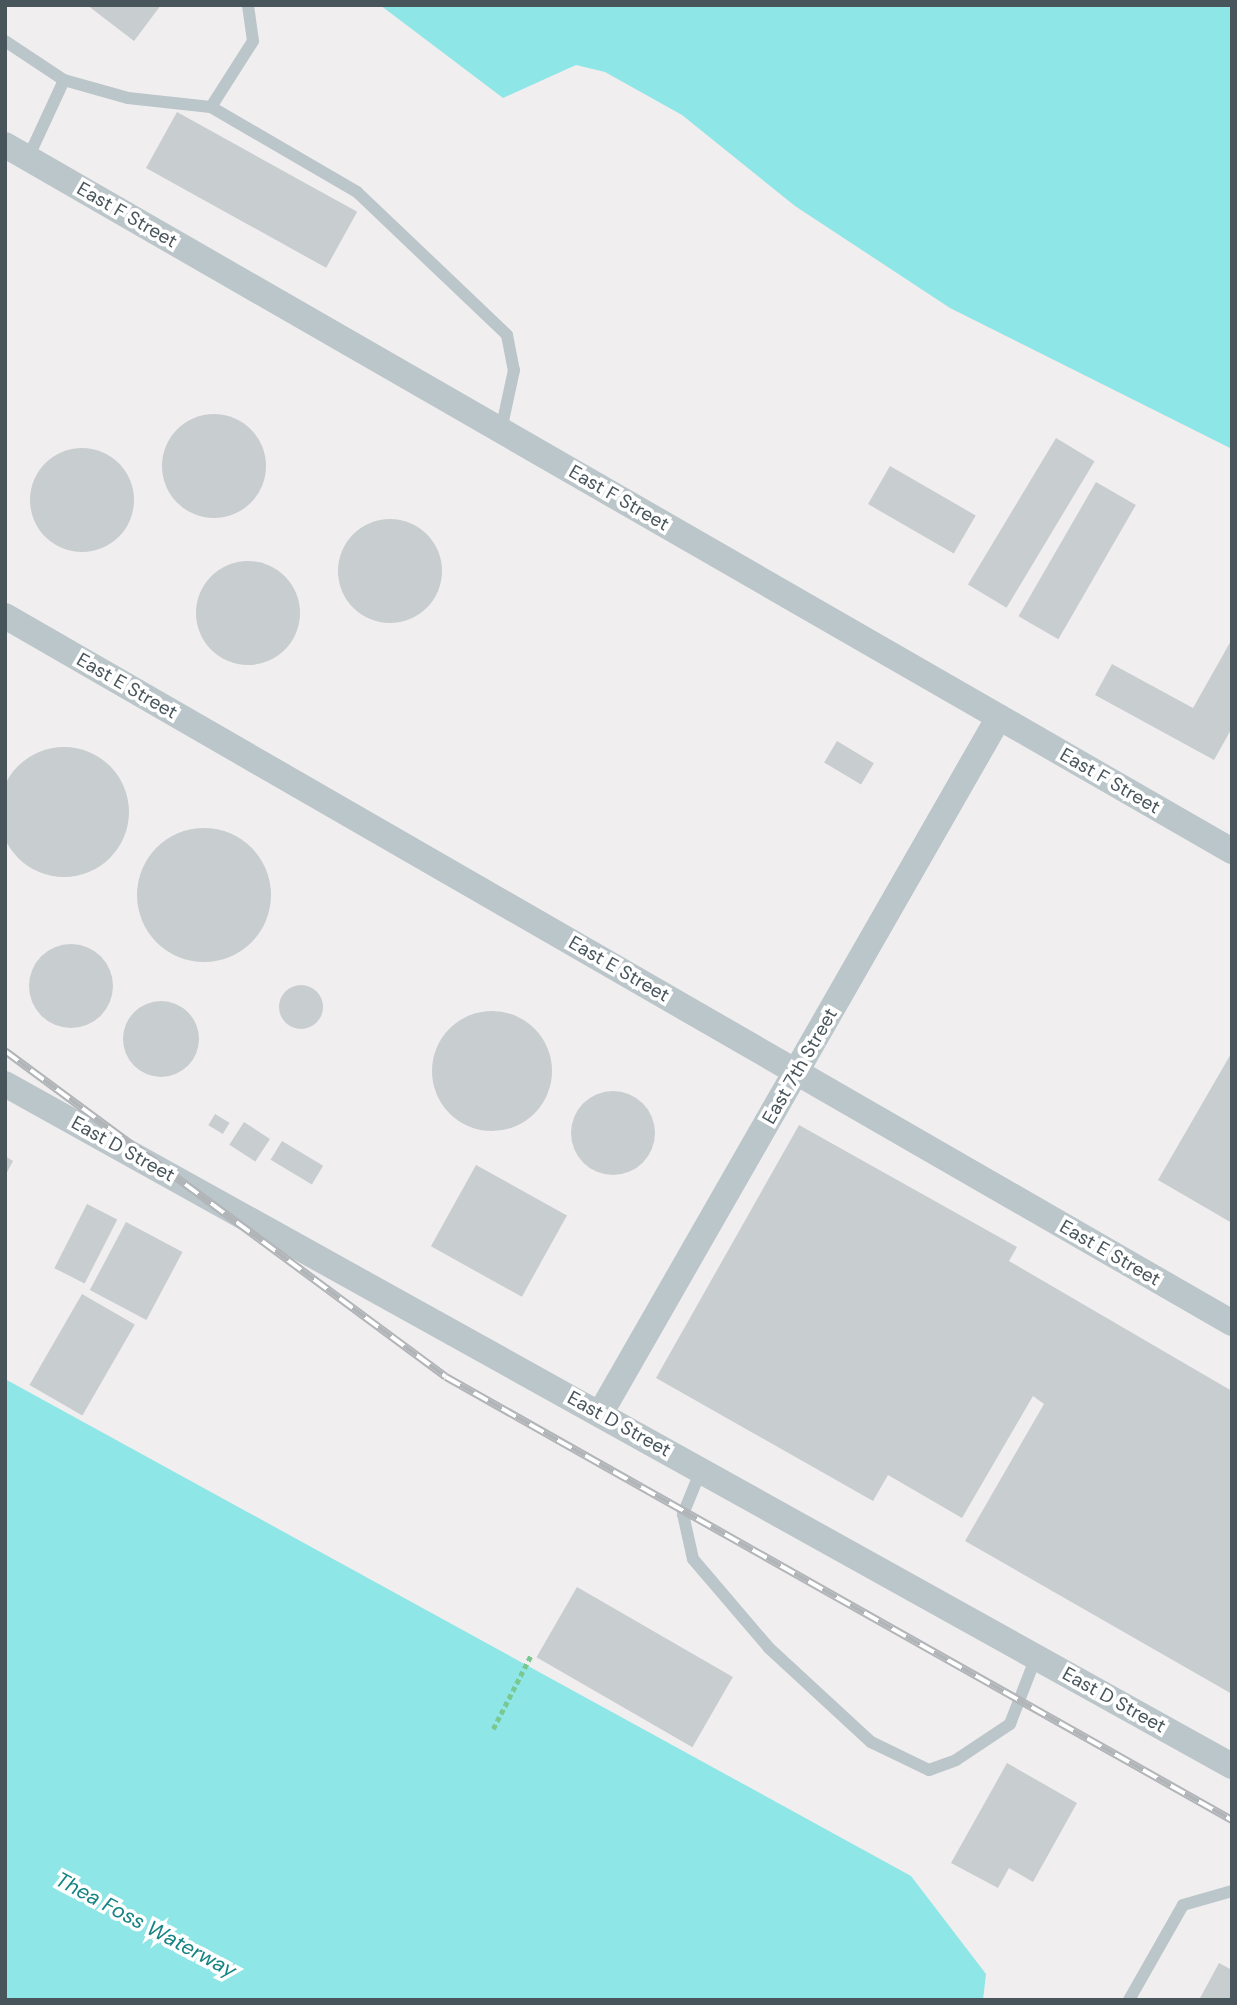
<!DOCTYPE html>
<style>
body{margin:0}
#map{position:relative;width:1237px;height:2005px;overflow:hidden;background:#f1eeef;font-family:"DM Sans",sans-serif}
div>[style]{position:absolute}
[style*='--x']{left:calc(var(--x)*1px);top:calc(var(--y)*1px);width:calc(var(--w)*1px);rotate:calc(var(--a)*1deg)}
.water>*{inset:0;background:#8fe6e6}
.building>*{inset:0;background:#c8cdd0;transform-origin:0 0}
.round{border-radius:50%}
.path>*{height:4.5px;margin-top:-2.25px;transform-origin:0;background:repeating-linear-gradient(90deg,#7ac891 0 5px,transparent 0 8.5px)}
.service>*{height:12px;margin:-6px;padding:0 6px;transform-origin:6px;border-radius:6px;background:#bbc6ca}
.minor>*{height:26px;margin:-13px;padding:0 13px;transform-origin:13px;border-radius:13px;background:#bbc6ca}
.rail>*{height:8px;margin-top:-4px;transform-origin:0;background:repeating-linear-gradient(90deg,#fff 0 16px,#b1b5b8 0 32px);box-sizing:border-box;border-block:2px solid #b1b5b8}
span{translate:-50% -50%;white-space:nowrap;text-align:center;line-height:1.15;-webkit-text-stroke:7px #fff;paint-order:stroke}
.street-label{font-size:19px;color:#48555b}
.water-label{font-size:21px;color:#148383;font-style:italic}
.frame{position:absolute;inset:0;border:7px solid #48555b;pointer-events:none}
</style>
<div id="map">
<div class="water">
<div style="clip-path:polygon(380px 5px,1232px 5px,1232px 449px,950px 308px,795px 206px,682px 115px,605px 72px,576px 65px,503px 98px)"></div>
<div style="clip-path:polygon(5px 1379px,911px 1876px,986px 1974px,983px 2000px,5px 2000px)"></div>
</div>
<div class="building">
<div style="clip-path:polygon(87px 5px,161px 5px,134px 41px)"></div>
<div style="left:177px;top:112px;width:206px;height:64px;rotate:29deg"></div>
<div class="round" style="left:162px;top:414px;width:104px;height:104px"></div>
<div style="left:1056px;top:438px;width:45px;height:171px;rotate:31deg"></div>
<div class="round" style="left:30px;top:448px;width:104px;height:104px"></div>
<div style="left:890px;top:466px;width:99px;height:44px;rotate:30deg"></div>
<div style="left:1096px;top:482px;width:46px;height:155px;rotate:30deg"></div>
<div class="round" style="left:338px;top:519px;width:104px;height:104px"></div>
<div class="round" style="left:196px;top:561px;width:104px;height:104px"></div>
<div style="clip-path:polygon(1232px 639px,1232px 728px,1214px 760px,1095px 695px,1112px 664px,1193px 708px)"></div>
<div style="left:837px;top:741px;width:43px;height:25px;rotate:31deg"></div>
<div class="round" style="left:-1px;top:747px;width:130px;height:130px"></div>
<div class="round" style="left:137px;top:828px;width:134px;height:134px"></div>
<div class="round" style="left:29px;top:944px;width:84px;height:84px"></div>
<div class="round" style="left:279px;top:985px;width:44px;height:44px"></div>
<div class="round" style="left:123px;top:1001px;width:76px;height:76px"></div>
<div class="round" style="left:432px;top:1011px;width:120px;height:120px"></div>
<div style="clip-path:polygon(1232px 1052px,1232px 1223px,1158px 1180px)"></div>
<div class="round" style="left:571px;top:1091px;width:84px;height:84px"></div>
<div style="left:215px;top:1114px;width:17px;height:13px;rotate:31deg"></div>
<div style="left:244px;top:1122px;width:31px;height:27px;rotate:33deg"></div>
<div style="clip-path:polygon(799px 1125px,1017px 1247px,1009px 1261px,1232px 1391px,1232px 1694px,965px 1541px,1044px 1404px,1033px 1396px,962px 1518px,888px 1475px,873px 1501px,656px 1378px)"></div>
<div style="left:282px;top:1141px;width:48px;height:22px;rotate:31deg"></div>
<div style="clip-path:polygon(5px 1156px,13px 1161px,5px 1176px)"></div>
<div style="left:476px;top:1165px;width:104px;height:93px;rotate:29deg"></div>
<div style="left:87px;top:1204px;width:34px;height:72px;rotate:27deg"></div>
<div style="left:126px;top:1222px;width:64px;height:77px;rotate:28deg"></div>
<div style="left:82px;top:1294px;width:61px;height:105px;rotate:30deg"></div>
<div style="left:577px;top:1587px;width:180px;height:81px;rotate:30deg"></div>
<div style="clip-path:polygon(1007px 1763px,1077px 1803px,1033px 1882px,1009px 1868px,998px 1888px,951px 1863px)"></div>
<div style="clip-path:polygon(1219px 1963px,1232px 1970px,1232px 2000px,1199px 2000px)"></div>
</div>
<div class="path">
<div style="--x:493;--y:1729;--w:85;--a:-62.8"></div>
</div>
<div class="service">
<div style="--x:5;--y:41;--w:71;--a:33.5"></div>
<div style="--x:64;--y:80;--w:66;--a:15.7"></div>
<div style="--x:128;--y:98;--w:83;--a:6.2"></div>
<div style="--x:211;--y:107;--w:169;--a:30.2"></div>
<div style="--x:357;--y:192;--w:207;--a:43.6"></div>
<div style="--x:507;--y:335;--w:36;--a:79"></div>
<div style="--x:514;--y:370;--w:61;--a:102.2"></div>
<div style="--x:211;--y:107;--w:78;--a:-57.5"></div>
<div style="--x:253;--y:41;--w:36;--a:-98"></div>
<div style="--x:28;--y:158;--w:86;--a:-65.2"></div>
<div style="--x:701;--y:1470;--w:48;--a:112.2"></div>
<div style="--x:683;--y:1514;--w:46;--a:77.5"></div>
<div style="--x:693;--y:1559;--w:117;--a:49.5"></div>
<div style="--x:769;--y:1648;--w:139;--a:42.7"></div>
<div style="--x:871;--y:1742;--w:64;--a:25.8"></div>
<div style="--x:929;--y:1770;--w:29;--a:-20"></div>
<div style="--x:956;--y:1760;--w:65;--a:-33.7"></div>
<div style="--x:1010;--y:1724;--w:72;--a:-68.8"></div>
<div style="--x:1129;--y:2000;--w:109;--a:-60.4"></div>
<div style="--x:1183;--y:1905;--w:51;--a:-15.9"></div>
</div>
<div class="minor">
<div style="--x:5;--y:145;--w:1416;--a:29.92"></div>
<div style="--x:5;--y:616;--w:1416;--a:29.95"></div>
<div style="--x:5;--y:1084;--w:1404;--a:29.07"></div>
<div style="--x:600;--y:1414;--w:803;--a:-60.21"></div>
</div>
<div class="rail">
<div style="--x:5;--y:1051;--w:548;--a:36.47"></div>
<div style="--x:446;--y:1377;--w:902;--a:29.41"></div>
</div>
<div class="street-label">
<span style="left:127px;top:215px;rotate:30deg">East F Street</span>
<span style="left:619px;top:498px;rotate:30deg">East F Street</span>
<span style="left:127px;top:686px;rotate:30deg">East E Street</span>
<span style="left:1110px;top:781px;rotate:30deg">East F Street</span>
<span style="left:619px;top:969px;rotate:30deg">East E Street</span>
<span style="left:800px;top:1066px;rotate:-60deg">East 7th Street</span>
<span style="left:123px;top:1149px;rotate:29deg">East D Street</span>
<span style="left:1110px;top:1253px;rotate:30deg">East E Street</span>
<span style="left:619px;top:1424px;rotate:29deg">East D Street</span>
<span style="left:1114px;top:1700px;rotate:29deg">East D Street</span>
</div>
<div class="water-label">
<span style="left:146px;top:1925px;rotate:28deg">Thea Foss Waterway</span>
</div>
<div class="frame"></div>
</div>
